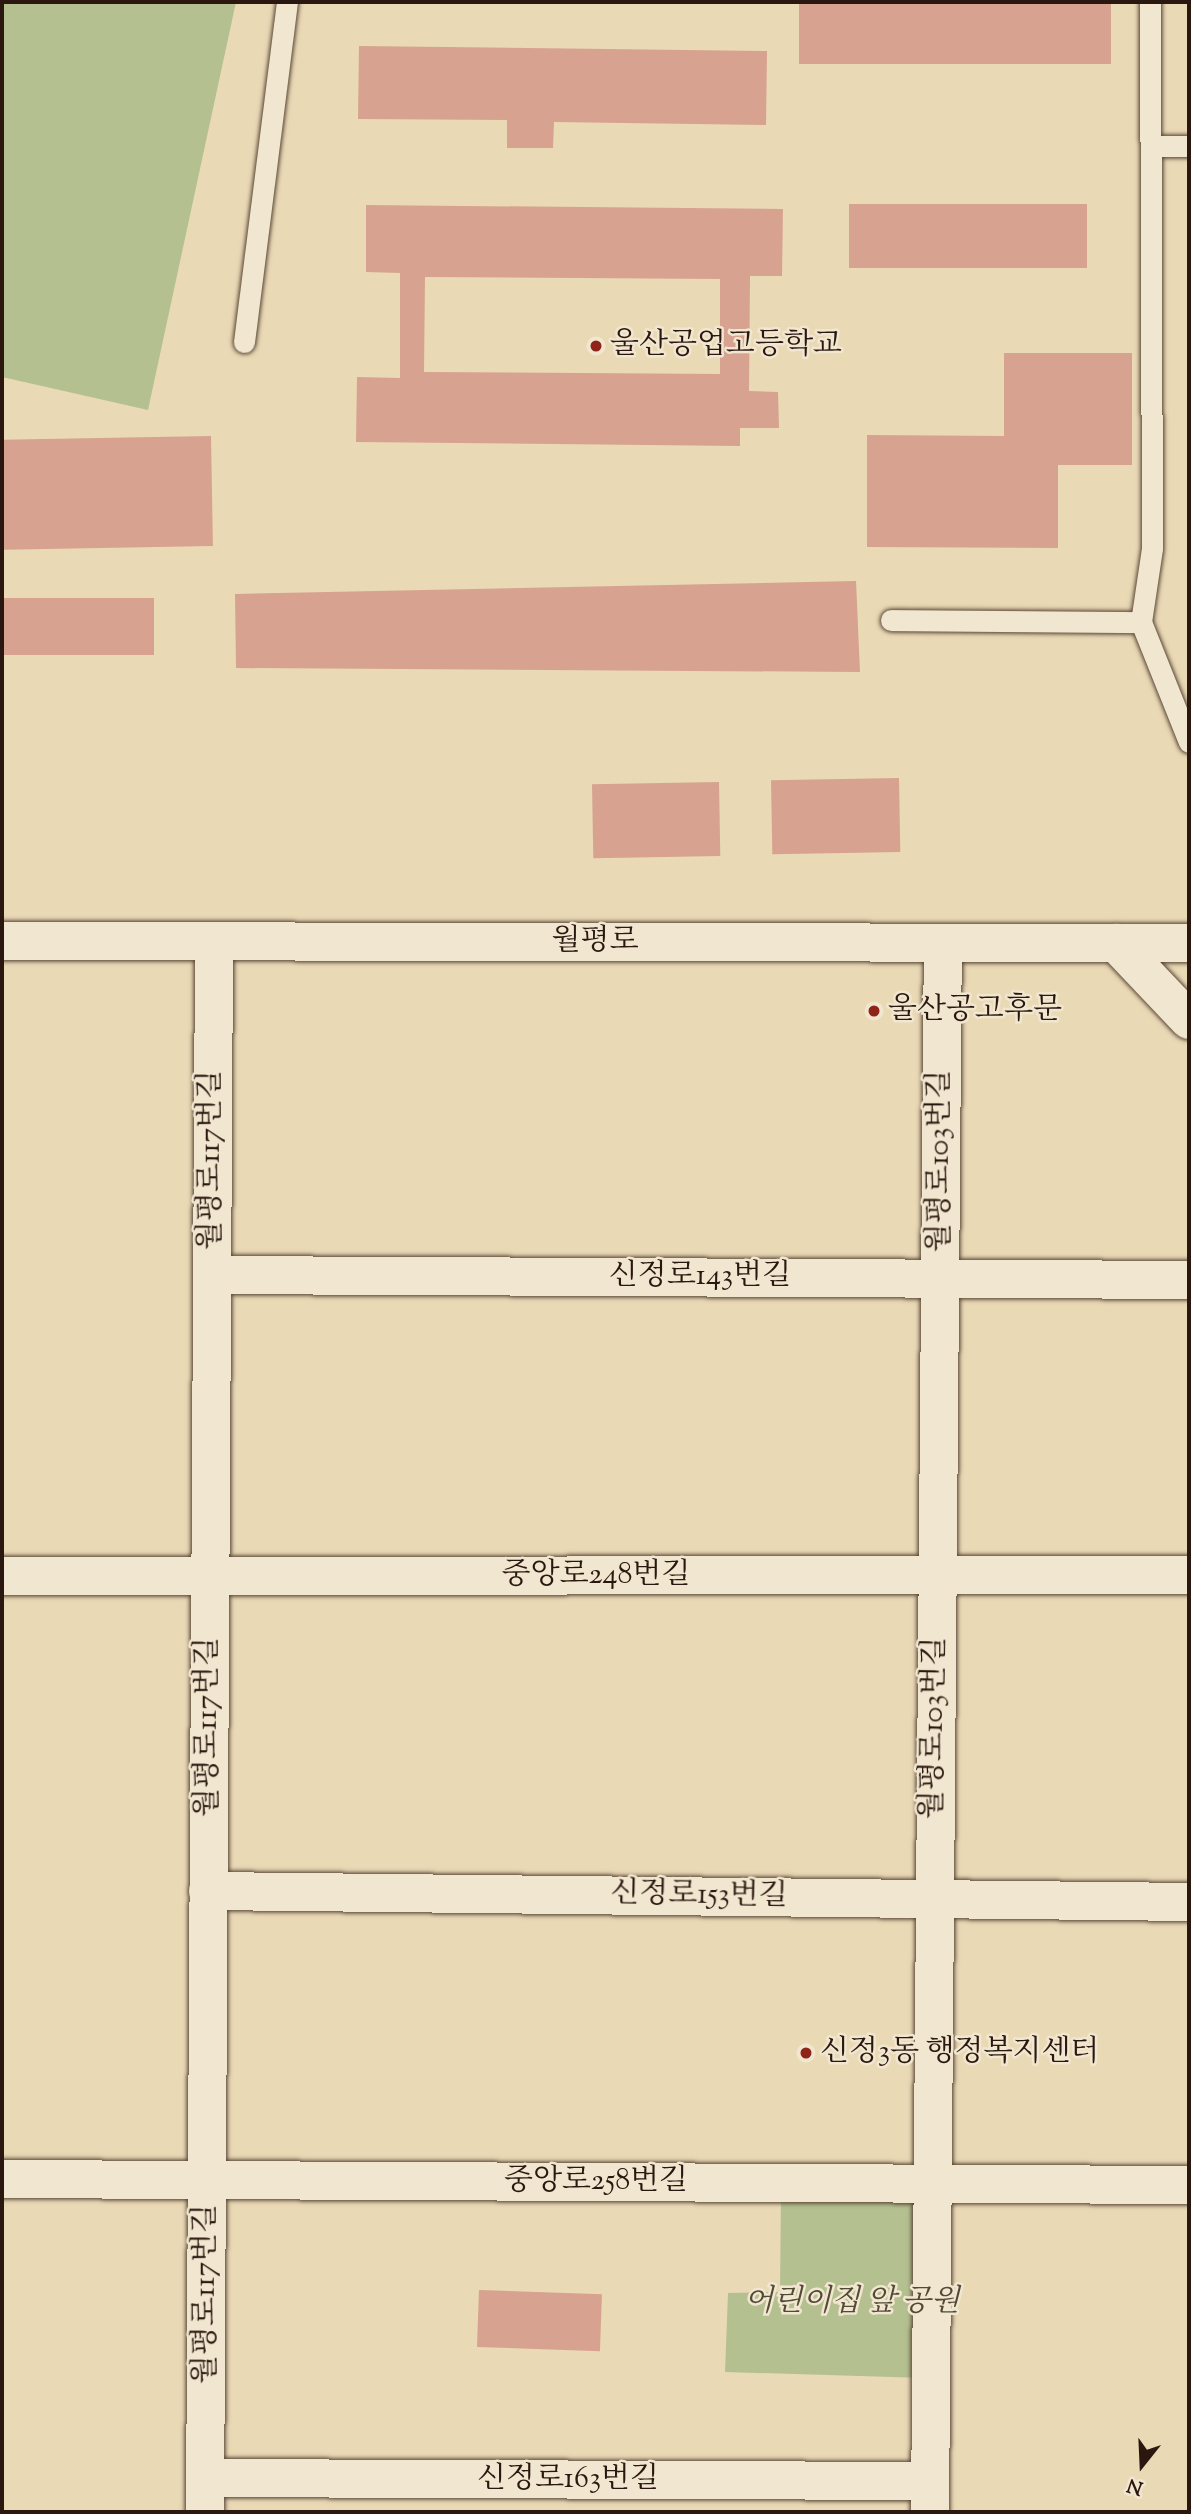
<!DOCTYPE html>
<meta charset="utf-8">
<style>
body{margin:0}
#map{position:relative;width:1191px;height:2514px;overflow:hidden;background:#ead9b5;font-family:"Sorts Mill Goudy","Noto Serif KR",serif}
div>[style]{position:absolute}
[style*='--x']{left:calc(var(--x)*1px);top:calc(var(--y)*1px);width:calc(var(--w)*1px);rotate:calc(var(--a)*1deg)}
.green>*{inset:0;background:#b4c090}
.building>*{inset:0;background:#d7a28f;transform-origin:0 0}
.roads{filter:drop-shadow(0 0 2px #5a4838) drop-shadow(0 0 2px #5a4838)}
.service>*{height:21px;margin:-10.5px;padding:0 10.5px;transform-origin:10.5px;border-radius:10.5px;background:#f1e6cf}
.minor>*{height:38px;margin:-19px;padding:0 19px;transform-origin:19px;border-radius:19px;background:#f1e6cf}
.secondary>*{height:38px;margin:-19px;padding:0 19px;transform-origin:19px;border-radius:19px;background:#f1e6cf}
.dots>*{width:19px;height:19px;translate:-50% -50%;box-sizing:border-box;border:4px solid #f1e6cf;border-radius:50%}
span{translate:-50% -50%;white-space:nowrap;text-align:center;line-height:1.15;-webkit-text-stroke:5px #f1e6cf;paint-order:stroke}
.poi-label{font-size:30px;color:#2a170f}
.left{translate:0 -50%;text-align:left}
.street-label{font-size:30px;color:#2a170f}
.park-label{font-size:30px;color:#534a36;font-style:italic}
.frame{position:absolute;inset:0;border:4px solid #2a170f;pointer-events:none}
.north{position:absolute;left:1107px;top:2430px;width:70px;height:70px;-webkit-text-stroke:5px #f1e6cf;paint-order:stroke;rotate:198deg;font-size:19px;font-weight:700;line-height:28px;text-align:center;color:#2a170f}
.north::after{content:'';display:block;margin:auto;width:24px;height:32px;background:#2a170f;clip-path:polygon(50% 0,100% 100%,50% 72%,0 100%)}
</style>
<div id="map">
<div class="green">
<div style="clip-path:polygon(2px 2px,236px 2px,148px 410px,2px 377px)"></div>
<div style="clip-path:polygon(781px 2192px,924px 2193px,925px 2378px,725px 2372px,728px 2293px,780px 2292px)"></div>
</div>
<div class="building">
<div style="left:799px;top:2px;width:312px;height:62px"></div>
<div style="clip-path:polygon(359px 46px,767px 51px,766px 125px,554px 122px,553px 148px,507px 148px,507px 120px,358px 119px)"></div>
<div style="left:849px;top:204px;width:238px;height:64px"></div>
<div style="clip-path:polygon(evenodd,366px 205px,783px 209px,782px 276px,750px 276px,749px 391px,778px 392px,779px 428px,740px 428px,740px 446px,356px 442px,357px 377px,400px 378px,400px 273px,366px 272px,366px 205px,425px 277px,720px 279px,720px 374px,424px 372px,425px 277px)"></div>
<div style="clip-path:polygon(1004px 353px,1132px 353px,1132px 465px,1058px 465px,1058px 548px,867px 547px,867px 435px,1004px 436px)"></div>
<div style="left:211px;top:436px;width:110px;height:209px;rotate:89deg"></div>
<div style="clip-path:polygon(856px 581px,860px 672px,236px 668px,235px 594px)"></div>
<div style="left:2px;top:598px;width:152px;height:57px"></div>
<div style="left:899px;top:778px;width:74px;height:128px;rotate:89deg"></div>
<div style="left:719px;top:782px;width:74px;height:127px;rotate:89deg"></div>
<div style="left:479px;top:2290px;width:123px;height:57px;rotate:2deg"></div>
</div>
<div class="roads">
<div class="service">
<div style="--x:1151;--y:146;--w:38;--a:0"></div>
<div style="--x:244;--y:342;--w:343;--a:-82.8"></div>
<div style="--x:891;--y:620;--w:250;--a:0.5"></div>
<div style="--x:1141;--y:622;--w:129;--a:68.2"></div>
<div style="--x:1141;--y:622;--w:75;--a:-81.5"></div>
<div style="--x:1152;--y:548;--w:546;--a:-90.21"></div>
</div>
<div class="minor">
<div style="--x:1116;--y:943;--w:106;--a:46.5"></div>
<div style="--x:212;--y:1275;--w:977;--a:0.29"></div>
<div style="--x:2;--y:1576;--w:1187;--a:-0.05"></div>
<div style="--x:208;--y:1891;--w:981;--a:0.64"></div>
<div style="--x:2;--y:2179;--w:1187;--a:0.29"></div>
<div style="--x:206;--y:2478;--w:724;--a:0.24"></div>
<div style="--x:205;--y:2512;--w:1571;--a:-89.67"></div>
<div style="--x:930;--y:2512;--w:1569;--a:-89.53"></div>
</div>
<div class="secondary">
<div style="--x:2;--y:941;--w:1187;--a:0.1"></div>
</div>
</div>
<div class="dots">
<div style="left:596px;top:346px;background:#8f2418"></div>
<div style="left:874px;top:1011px;background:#8f2418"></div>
<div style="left:806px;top:2053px;background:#8f2418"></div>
</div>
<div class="poi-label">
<span class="left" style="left:610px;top:346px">울산공업고등학교</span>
<span class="left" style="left:888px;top:1011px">울산공고후문</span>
<span class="left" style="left:820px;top:2053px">신정3동 행정복지센터</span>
</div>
<div class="street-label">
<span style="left:595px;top:942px">월평로</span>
<span style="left:212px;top:1160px;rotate:-90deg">월평로117번길</span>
<span style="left:941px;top:1161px;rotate:-90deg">월평로103번길</span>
<span style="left:700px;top:1277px">신정로143번길</span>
<span style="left:596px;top:1576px">중앙로248번길</span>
<span style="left:209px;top:1727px;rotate:-90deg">월평로117번길</span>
<span style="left:935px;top:1728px;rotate:-89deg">월평로103번길</span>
<span style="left:699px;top:1896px;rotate:1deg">신정로153번길</span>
<span style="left:596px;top:2182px">중앙로258번길</span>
<span style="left:207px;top:2294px;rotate:-90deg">월평로117번길</span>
<span style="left:568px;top:2480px">신정로163번길</span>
</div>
<div class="park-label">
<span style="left:852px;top:2303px">어린이집 앞 공원</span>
</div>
<div class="frame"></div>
<div class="north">N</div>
</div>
